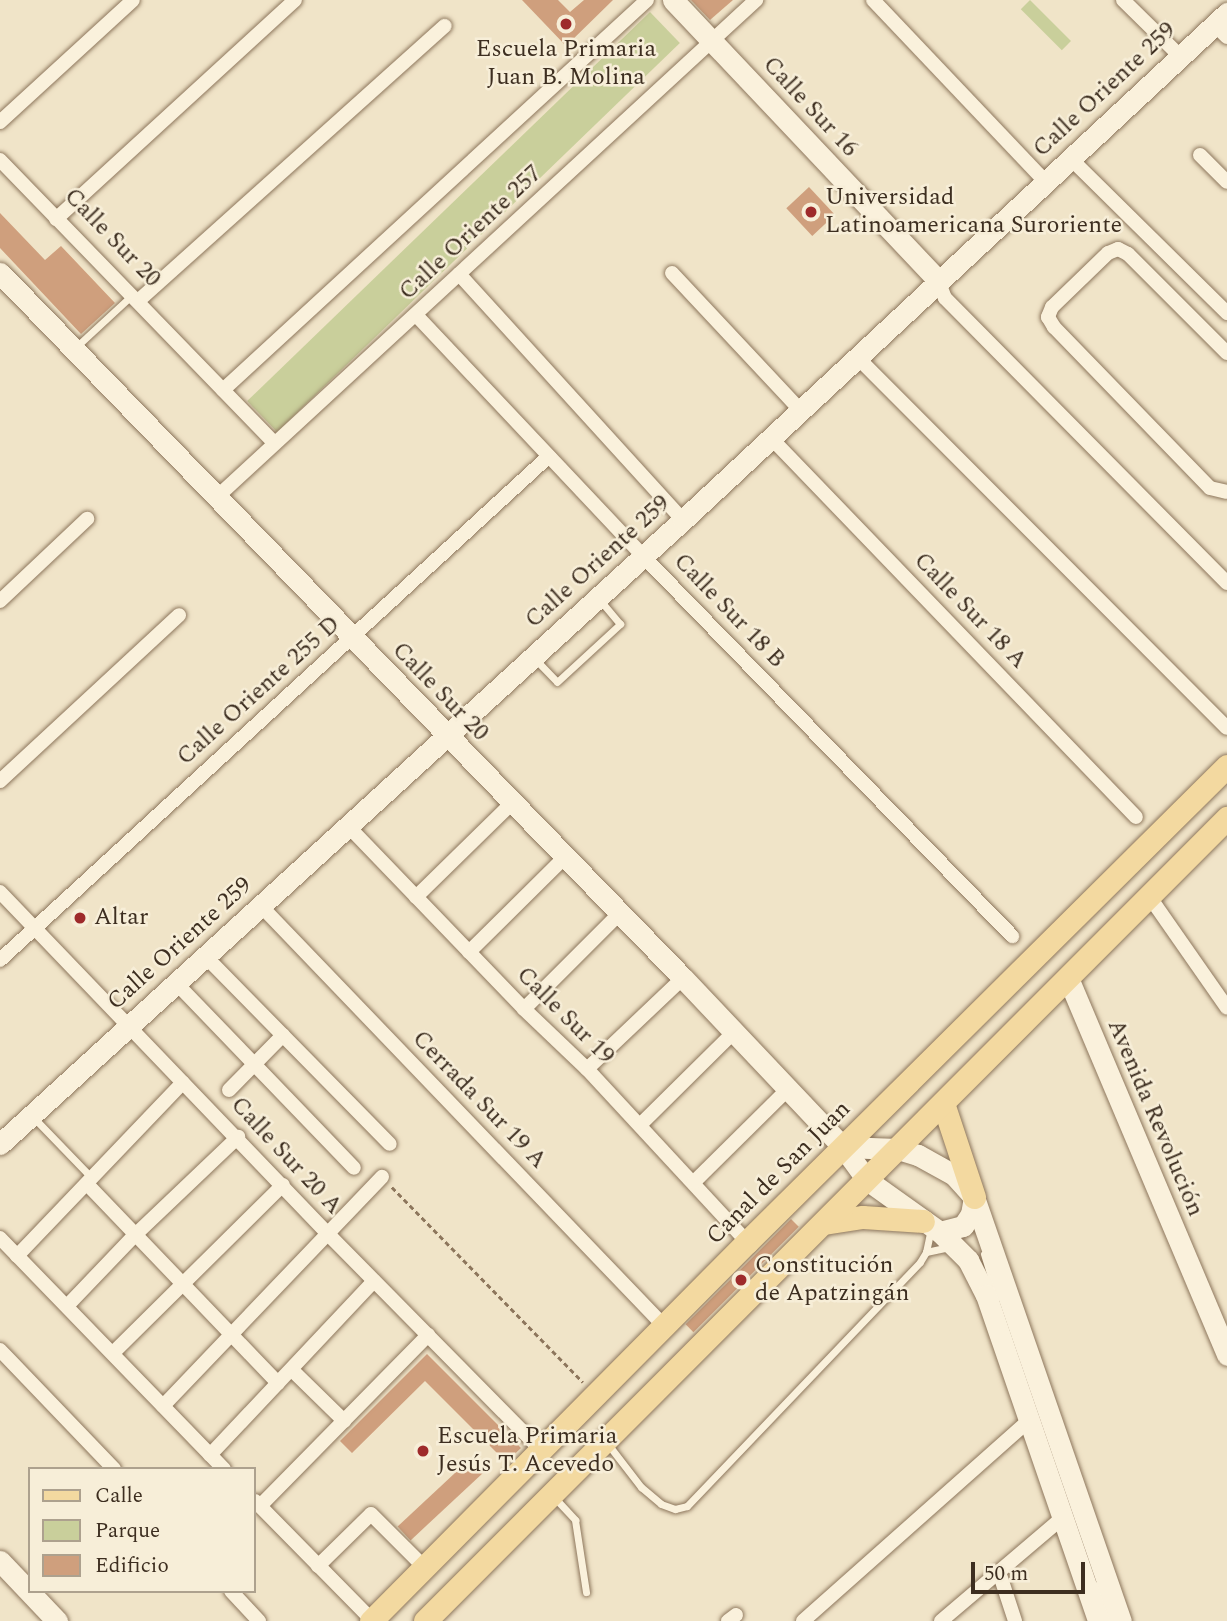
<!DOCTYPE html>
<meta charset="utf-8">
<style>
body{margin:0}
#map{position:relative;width:1227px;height:1621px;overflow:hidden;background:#f0e4c8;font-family:Spectral,serif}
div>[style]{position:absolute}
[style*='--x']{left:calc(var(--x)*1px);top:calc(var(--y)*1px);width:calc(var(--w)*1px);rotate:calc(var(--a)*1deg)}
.green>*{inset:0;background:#c9cf9b;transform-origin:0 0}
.building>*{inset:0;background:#cf9f7d;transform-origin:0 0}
.path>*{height:2.5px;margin-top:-1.25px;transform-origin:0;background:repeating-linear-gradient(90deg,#8d765c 0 5px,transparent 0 8.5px)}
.roads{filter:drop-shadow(0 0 2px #8d765c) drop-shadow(0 0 2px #8d765c)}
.lane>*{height:7px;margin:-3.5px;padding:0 3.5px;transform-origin:3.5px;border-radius:3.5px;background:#faf1dc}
.street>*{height:14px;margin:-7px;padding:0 7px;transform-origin:7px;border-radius:7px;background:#faf1dc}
.secondary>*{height:21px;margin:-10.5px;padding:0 10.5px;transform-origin:10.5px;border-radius:10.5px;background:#faf1dc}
.primary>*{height:23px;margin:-11.5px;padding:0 11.5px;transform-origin:11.5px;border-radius:11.5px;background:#f3d9a0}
.dots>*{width:19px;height:19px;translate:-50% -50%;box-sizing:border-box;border:4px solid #f7eed8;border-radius:50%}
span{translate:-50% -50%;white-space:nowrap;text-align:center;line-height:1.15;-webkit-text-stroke:5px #f7eed8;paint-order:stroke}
.poi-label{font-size:24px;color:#3d2e20}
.left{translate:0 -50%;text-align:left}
.street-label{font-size:24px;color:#3d2e20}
.legend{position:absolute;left:28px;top:1467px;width:228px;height:126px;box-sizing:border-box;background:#f7eed8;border:2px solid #ada18e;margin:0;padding:9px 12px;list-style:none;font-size:21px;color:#3d2e20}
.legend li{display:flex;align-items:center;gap:14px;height:35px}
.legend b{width:35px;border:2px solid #ada18e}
.scale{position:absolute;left:971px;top:1562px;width:114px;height:32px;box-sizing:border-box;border:4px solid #3d2e20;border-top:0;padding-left:9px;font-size:21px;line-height:24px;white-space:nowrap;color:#3d2e20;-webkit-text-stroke:5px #f7eed8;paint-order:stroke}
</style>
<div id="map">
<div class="green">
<div style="left:1030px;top:0;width:58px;height:13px;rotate:45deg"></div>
<div style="left:650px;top:12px;width:43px;height:560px;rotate:46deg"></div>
</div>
<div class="building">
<div style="clip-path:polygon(522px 0,558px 0,570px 12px,584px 0,613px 0,566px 46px)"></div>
<div style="clip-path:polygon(691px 0,733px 0,710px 20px)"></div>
<div style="left:809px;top:187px;width:38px;height:31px;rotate:47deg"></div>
<div style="clip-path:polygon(0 213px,45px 260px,61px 246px,115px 303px,81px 334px,0 248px)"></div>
<div style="left:791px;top:1219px;width:11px;height:149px;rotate:45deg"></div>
<div style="clip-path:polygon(427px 1354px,521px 1448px,506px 1462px,425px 1381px,352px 1453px,340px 1441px)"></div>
<div style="left:470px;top:1459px;width:19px;height:99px;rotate:47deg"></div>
</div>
<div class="path">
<div style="--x:392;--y:1187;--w:273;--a:45.6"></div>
</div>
<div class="roads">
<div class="lane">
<div style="--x:76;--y:347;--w:75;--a:-42.8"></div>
<div style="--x:536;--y:660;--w:30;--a:46"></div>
<div style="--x:557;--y:682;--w:86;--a:-42.6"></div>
<div style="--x:620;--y:624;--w:33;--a:-130"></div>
<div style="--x:34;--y:1118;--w:83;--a:46"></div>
<div style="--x:926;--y:1252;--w:24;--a:-12"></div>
<div style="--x:984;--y:1254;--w:44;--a:72.8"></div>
<div style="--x:607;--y:1443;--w:56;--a:52.3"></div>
<div style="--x:641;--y:1487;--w:26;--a:40"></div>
<div style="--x:661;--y:1504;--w:15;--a:20"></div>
<div style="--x:675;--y:1509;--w:12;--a:-14"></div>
<div style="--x:687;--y:1506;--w:337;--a:-46.3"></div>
<div style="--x:920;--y:1262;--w:12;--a:-59"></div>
<div style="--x:926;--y:1252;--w:24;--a:-78"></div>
<div style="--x:553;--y:1496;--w:33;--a:47"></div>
<div style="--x:575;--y:1520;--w:73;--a:81.3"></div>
<div style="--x:1097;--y:1585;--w:38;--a:72"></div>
</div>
<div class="street">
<div style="--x:873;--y:0;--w:250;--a:46.5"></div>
<div style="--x:1123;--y:0;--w:81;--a:44.5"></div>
<div style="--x:1215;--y:25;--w:17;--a:45"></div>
<div style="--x:0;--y:122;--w:180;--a:-42.5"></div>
<div style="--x:1200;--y:155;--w:38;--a:45"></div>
<div style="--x:1070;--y:158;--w:221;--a:44.6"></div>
<div style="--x:0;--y:160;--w:394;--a:45.9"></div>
<div style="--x:56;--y:219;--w:324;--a:-42.5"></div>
<div style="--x:672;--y:273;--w:187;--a:46.9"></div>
<div style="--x:459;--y:274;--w:333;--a:47.7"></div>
<div style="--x:938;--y:280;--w:19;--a:69"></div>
<div style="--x:945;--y:298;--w:401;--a:45.3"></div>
<div style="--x:138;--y:301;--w:412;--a:-41.9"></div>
<div style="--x:416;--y:315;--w:331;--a:46.7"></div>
<div style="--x:643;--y:556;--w:530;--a:45.84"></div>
<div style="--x:1227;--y:353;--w:140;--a:-135"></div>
<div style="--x:1128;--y:254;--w:11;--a:-153"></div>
<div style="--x:1118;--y:249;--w:11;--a:158"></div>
<div style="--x:1108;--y:253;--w:78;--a:136"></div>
<div style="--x:1052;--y:307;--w:11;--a:112"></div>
<div style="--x:1048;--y:317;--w:12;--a:59"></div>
<div style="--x:1054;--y:327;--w:224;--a:45.9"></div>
<div style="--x:1210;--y:488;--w:17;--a:13"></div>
<div style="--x:856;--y:356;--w:525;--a:45.08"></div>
<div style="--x:223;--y:390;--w:576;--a:-42.61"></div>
<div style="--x:771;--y:438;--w:526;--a:46.08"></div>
<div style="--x:216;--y:498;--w:735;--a:-42.68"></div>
<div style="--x:0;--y:601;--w:120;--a:-43.3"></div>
<div style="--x:0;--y:781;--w:244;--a:-42.8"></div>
<div style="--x:348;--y:826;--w:254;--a:46.1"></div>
<div style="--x:524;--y:1009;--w:87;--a:43.6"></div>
<div style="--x:587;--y:1069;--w:236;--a:47.2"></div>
<div style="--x:0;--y:892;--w:472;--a:46.2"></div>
<div style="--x:327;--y:1233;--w:305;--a:45.4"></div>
<div style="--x:1149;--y:896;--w:136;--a:55.1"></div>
<div style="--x:416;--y:897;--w:134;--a:-44.4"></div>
<div style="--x:261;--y:906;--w:582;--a:46.18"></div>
<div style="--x:469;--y:952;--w:135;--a:-44.7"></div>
<div style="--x:206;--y:957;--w:262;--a:45.5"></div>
<div style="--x:0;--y:960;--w:745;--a:-42.55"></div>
<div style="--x:177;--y:984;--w:255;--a:46.1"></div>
<div style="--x:524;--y:1009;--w:134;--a:-45"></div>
<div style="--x:587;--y:1069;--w:132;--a:-43.5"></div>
<div style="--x:229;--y:1090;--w:77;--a:-45.5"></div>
<div style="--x:640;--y:1125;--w:131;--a:-44.7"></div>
<div style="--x:694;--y:1182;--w:131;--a:-44.7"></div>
<div style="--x:87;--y:1184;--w:276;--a:46.2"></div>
<div style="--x:0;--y:1238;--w:322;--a:45.9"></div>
<div style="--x:17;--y:1256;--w:240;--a:-46.3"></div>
<div style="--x:67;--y:1306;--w:97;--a:-46.3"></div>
<div style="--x:134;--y:1236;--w:144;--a:-43.6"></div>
<div style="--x:0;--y:1350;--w:165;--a:46.2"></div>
<div style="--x:113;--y:1353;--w:239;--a:-44.7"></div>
<div style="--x:292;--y:1370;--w:73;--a:44.4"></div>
<div style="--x:163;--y:1406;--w:317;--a:-46.3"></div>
<div style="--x:210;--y:1455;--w:239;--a:-46.7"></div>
<div style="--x:255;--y:1501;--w:167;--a:45.5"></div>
<div style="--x:260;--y:1506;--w:240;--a:-45.5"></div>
<div style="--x:318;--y:1566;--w:74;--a:-44.5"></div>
<div style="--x:371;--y:1514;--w:75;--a:45"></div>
<div style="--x:999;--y:1572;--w:52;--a:71.9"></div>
<div style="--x:231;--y:1591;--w:41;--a:47"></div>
<div style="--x:728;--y:1621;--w:10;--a:-37"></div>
<div style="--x:803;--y:1621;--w:302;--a:-41.6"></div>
<div style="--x:941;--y:1621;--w:160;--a:-40.4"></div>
</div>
<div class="secondary">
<div style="--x:673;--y:0;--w:386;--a:46.6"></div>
<div style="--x:0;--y:273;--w:982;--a:45.91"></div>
<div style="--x:683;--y:978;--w:233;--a:46.6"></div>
<div style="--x:843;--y:1147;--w:41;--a:54"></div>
<div style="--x:867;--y:1180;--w:90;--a:35.5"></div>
<div style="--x:940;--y:1232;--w:40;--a:45"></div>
<div style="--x:968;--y:1260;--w:39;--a:63"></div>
<div style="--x:986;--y:1295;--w:345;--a:71"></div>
<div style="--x:1068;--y:978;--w:409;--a:67.1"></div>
<div style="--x:0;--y:1144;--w:925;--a:-42.42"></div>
<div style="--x:683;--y:520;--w:744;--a:-42.98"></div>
<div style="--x:843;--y:1147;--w:55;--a:2.1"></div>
<div style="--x:898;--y:1149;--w:21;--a:17"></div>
<div style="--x:918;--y:1155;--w:41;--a:29.1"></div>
<div style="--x:954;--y:1175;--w:30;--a:48"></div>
<div style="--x:974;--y:1197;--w:449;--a:70.9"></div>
<div style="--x:940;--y:1232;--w:24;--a:-15"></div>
<div style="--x:963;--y:1226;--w:14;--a:-56"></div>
<div style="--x:971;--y:1214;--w:17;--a:-80"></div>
<div style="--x:0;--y:1561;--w:83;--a:46.5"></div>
</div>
<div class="primary">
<div style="--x:943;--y:1103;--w:99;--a:71.7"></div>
<div style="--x:824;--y:1223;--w:39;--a:-9"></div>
<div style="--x:863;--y:1217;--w:60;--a:3.8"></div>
<div style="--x:371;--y:1621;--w:534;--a:-45.23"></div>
<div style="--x:747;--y:1242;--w:676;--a:-44.76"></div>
<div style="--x:425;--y:1621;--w:1135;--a:-45.04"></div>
</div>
</div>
<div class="dots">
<div style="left:566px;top:24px;background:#9e2a2b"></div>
<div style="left:811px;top:212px;background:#9e2a2b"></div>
<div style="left:80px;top:918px;background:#9e2a2b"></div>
<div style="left:741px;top:1280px;background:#9e2a2b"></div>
<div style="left:423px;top:1451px;background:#9e2a2b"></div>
</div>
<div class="poi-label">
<span style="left:566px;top:64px">Escuela Primaria<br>Juan B. Molina</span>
<span class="left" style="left:825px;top:212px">Universidad<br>Latinoamericana Suroriente</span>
<span class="left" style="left:94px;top:918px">Altar</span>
<span class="left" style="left:755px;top:1280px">Constitución<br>de Apatzingán</span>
<span class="left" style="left:437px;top:1451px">Escuela Primaria<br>Jesús T. Acevedo</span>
</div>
<div class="street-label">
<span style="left:1105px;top:90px;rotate:-43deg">Calle Oriente 259</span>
<span style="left:810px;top:107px;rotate:47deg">Calle Sur 16</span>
<span style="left:471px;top:233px;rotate:-43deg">Calle Oriente 257</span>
<span style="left:112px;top:238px;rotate:46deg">Calle Sur 20</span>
<span style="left:598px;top:562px;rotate:-42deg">Calle Oriente 259</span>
<span style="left:729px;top:611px;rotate:46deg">Calle Sur 18 B</span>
<span style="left:970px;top:611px;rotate:46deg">Calle Sur 18 A</span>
<span style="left:259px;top:691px;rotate:-42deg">Calle Oriente 255 D</span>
<span style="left:440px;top:692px;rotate:46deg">Calle Sur 20</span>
<span style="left:180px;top:944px;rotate:-42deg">Calle Oriente 259</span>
<span style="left:565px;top:1016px;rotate:45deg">Calle Sur 19</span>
<span style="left:479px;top:1100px;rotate:46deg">Cerrada Sur 19 A</span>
<span style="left:1155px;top:1118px;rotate:67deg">Avenida Revolución</span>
<span style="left:286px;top:1156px;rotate:47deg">Calle Sur 20 A</span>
<span style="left:779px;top:1173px;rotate:-45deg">Canal de San Juan</span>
</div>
<ul class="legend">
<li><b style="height:9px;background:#f3d9a0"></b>Calle</li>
<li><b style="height:19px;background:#c9cf9b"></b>Parque</li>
<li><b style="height:19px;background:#cf9f7d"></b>Edificio</li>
</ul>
<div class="scale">50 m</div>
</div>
